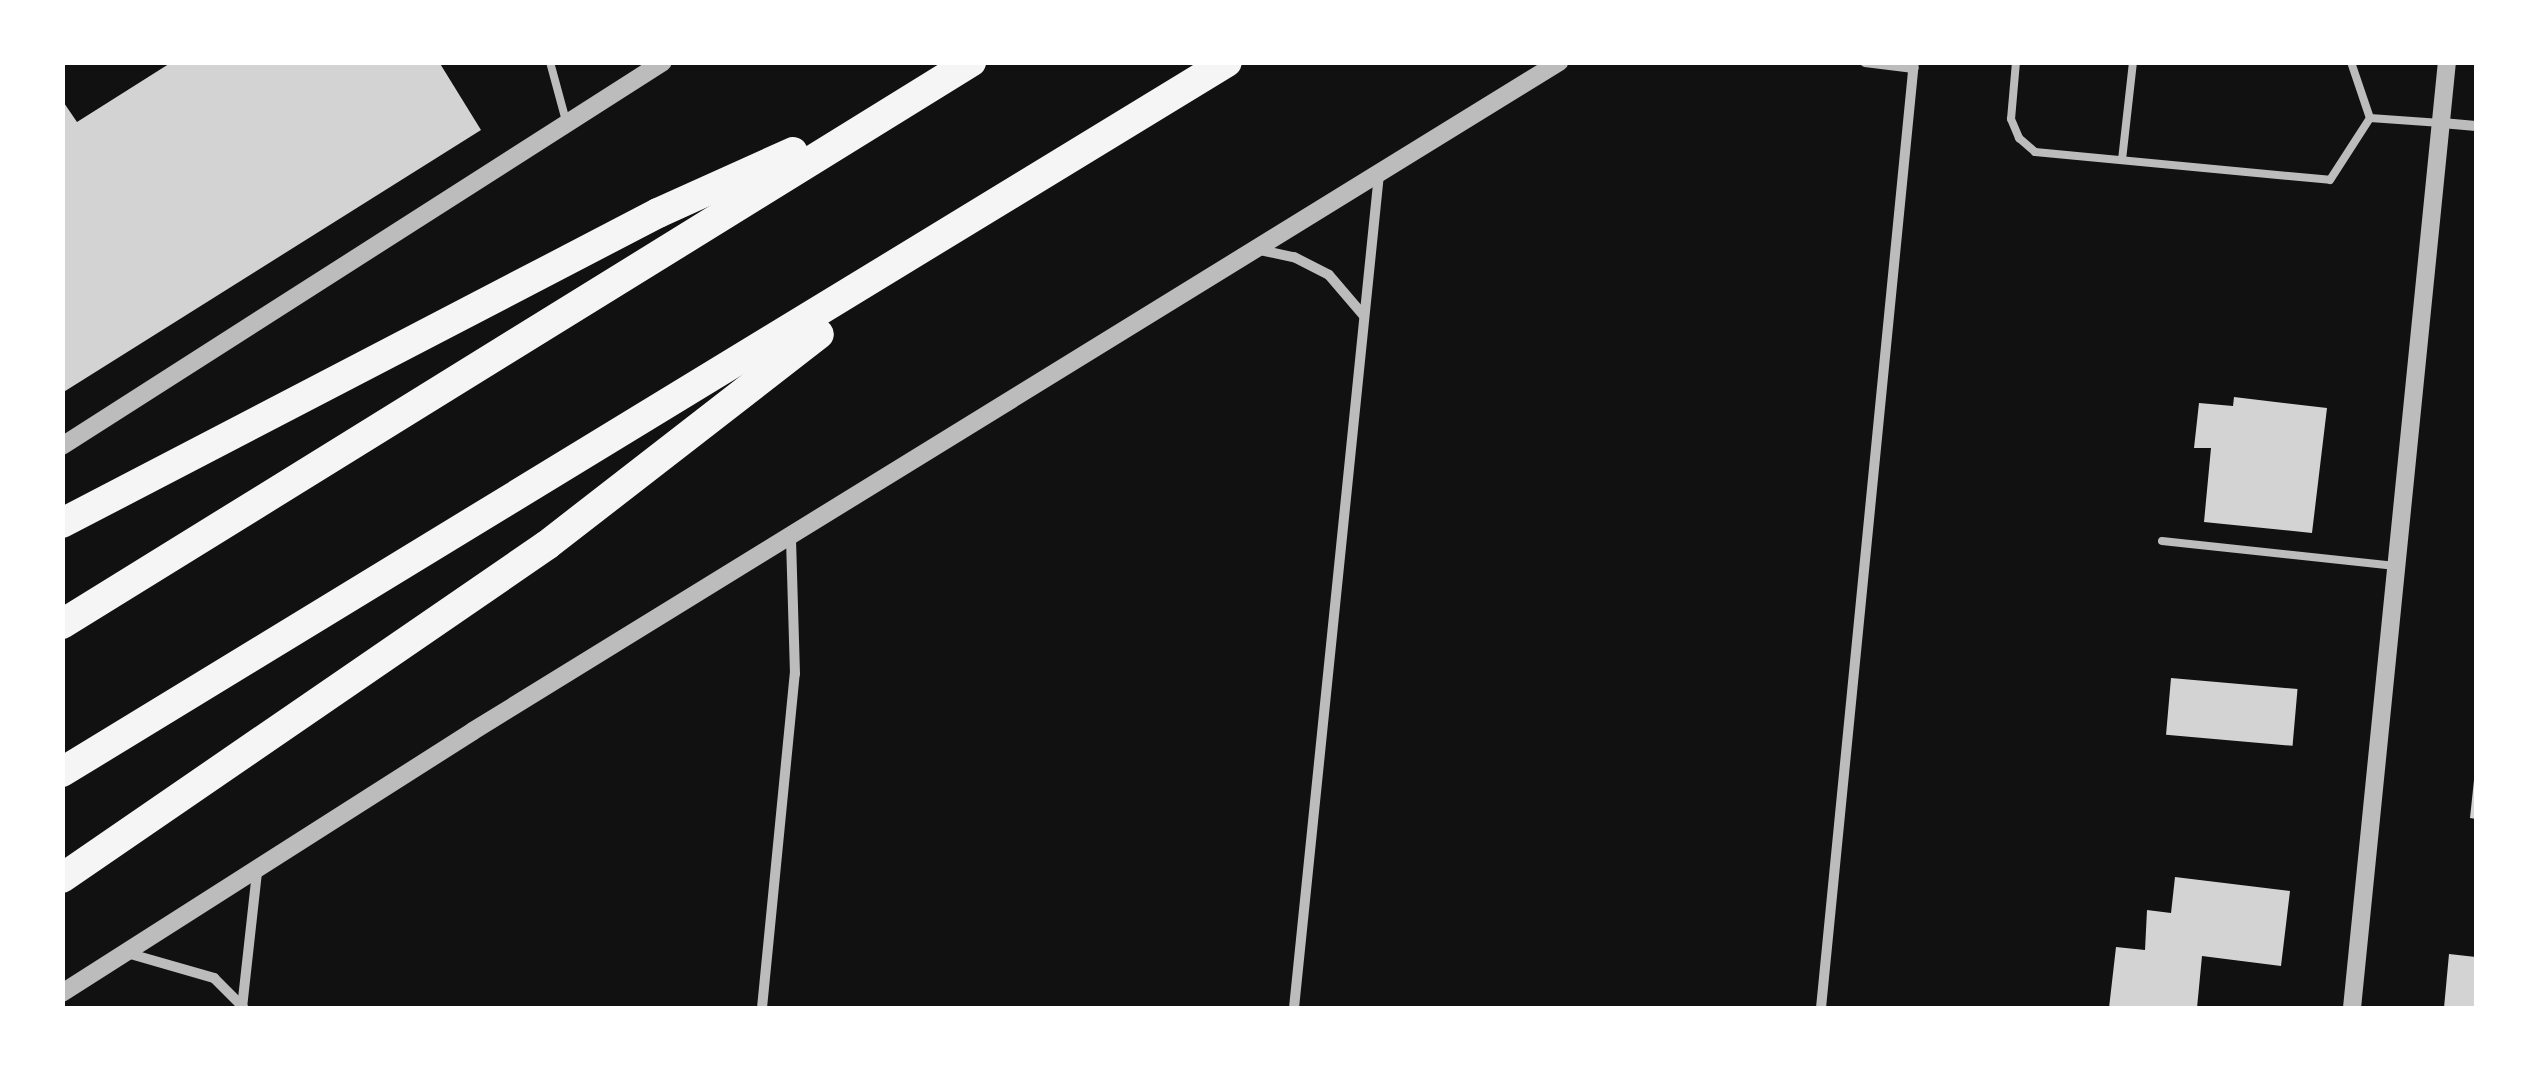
<!DOCTYPE html>
<style>
body{margin:0}
#map{position:relative;width:2539px;height:1071px;overflow:hidden;background:#111;font-family:Rubik,sans-serif}
div>[style]{position:absolute}
[style*='--x']{left:calc(var(--x)*1px);top:calc(var(--y)*1px);width:calc(var(--w)*1px);rotate:calc(var(--a)*1deg)}
.building>*{inset:0;background:#d3d3d3;transform-origin:0 0}
.service>*{height:8px;margin:-4px;padding:0 4px;transform-origin:4px;border-radius:4px;background:#bcbcbc}
.minor>*{height:10px;margin:-5px;padding:0 5px;transform-origin:5px;border-radius:5px;background:#bcbcbc}
.tertiary>*{height:18px;margin:-9px;padding:0 9px;transform-origin:9px;border-radius:9px;background:#bcbcbc}
.motorway>*{height:30px;margin:-15px;padding:0 15px;transform-origin:15px;border-radius:15px;background:#f5f5f5}
span{translate:-50% -50%;white-space:nowrap;text-align:center;line-height:1.15;-webkit-text-stroke:10px #fff;paint-order:stroke}
.frame{position:absolute;inset:0;border:65px solid #fff;pointer-events:none}
</style>
<div id="map">
<div class="building">
<div style="clip-path:polygon(172px 62px,439px 62px,481px 130px,62px 393px,62px 100px,77px 122px)"></div>
<div style="clip-path:polygon(2234px 397px,2327px 408px,2312px 533px,2204px 522px,2211px 448px,2194px 448px,2199px 403px,2233px 406px)"></div>
<div style="left:2171px;top:678px;width:127px;height:57px;rotate:5deg"></div>
<div style="clip-path:polygon(2474px 780px,2476px 781px,2476px 819px,2470px 818px)"></div>
<div style="clip-path:polygon(2175px 877px,2290px 891px,2281px 966px,2202px 956px,2197px 1008px,2109px 1008px,2116px 947px,2145px 950px,2147px 910px,2171px 913px)"></div>
<div style="clip-path:polygon(2449px 954px,2476px 957px,2476px 1008px,2444px 1008px)"></div>
</div>
<div class="service">
<div style="--x:550;--y:62;--w:61;--a:74.8"></div>
<div style="--x:2016;--y:62;--w:57;--a:95"></div>
<div style="--x:2011;--y:119;--w:21;--a:67"></div>
<div style="--x:2019;--y:138;--w:21;--a:41"></div>
<div style="--x:2035;--y:152;--w:296;--a:5.4"></div>
<div style="--x:2330;--y:180;--w:74;--a:-57.2"></div>
<div style="--x:2370;--y:118;--w:71;--a:4"></div>
<div style="--x:2351;--y:62;--w:59;--a:71.3"></div>
<div style="--x:2122;--y:160;--w:99;--a:-83.6"></div>
<div style="--x:2162;--y:541;--w:235;--a:6.1"></div>
</div>
<div class="minor">
<div style="--x:1865;--y:62;--w:49;--a:7"></div>
<div style="--x:2442;--y:123;--w:34;--a:5"></div>
<div style="--x:1255;--y:249;--w:40;--a:12"></div>
<div style="--x:1294;--y:257;--w:39;--a:27"></div>
<div style="--x:1329;--y:275;--w:54;--a:49.5"></div>
<div style="--x:127;--y:953;--w:91;--a:16"></div>
<div style="--x:214;--y:978;--w:41;--a:45"></div>
<div style="--x:242;--y:1008;--w:137;--a:-83.7"></div>
<div style="--x:762;--y:1008;--w:336;--a:-84.4"></div>
<div style="--x:795;--y:674;--w:134;--a:-91.7"></div>
<div style="--x:1294;--y:1008;--w:838;--a:-84.18"></div>
<div style="--x:1821;--y:1008;--w:951;--a:-84.39"></div>
</div>
<div class="tertiary">
<div style="--x:62;--y:446;--w:713;--a:-32.58"></div>
<div style="--x:62;--y:993;--w:487;--a:-32.5"></div>
<div style="--x:473;--y:731;--w:1276;--a:-31.63"></div>
<div style="--x:2352;--y:1008;--w:951;--a:-84.27"></div>
</div>
<div class="motorway">
<div style="--x:62;--y:523;--w:672;--a:-27.48"></div>
<div style="--x:658;--y:213;--w:148;--a:-24.3"></div>
<div style="--x:62;--y:624;--w:1069;--a:-31.73"></div>
<div style="--x:62;--y:772;--w:1364;--a:-31.36"></div>
<div style="--x:62;--y:878;--w:588;--a:-34.47"></div>
<div style="--x:547;--y:545;--w:344;--a:-37.8"></div>
</div>
<div class="frame"></div>
</div>
